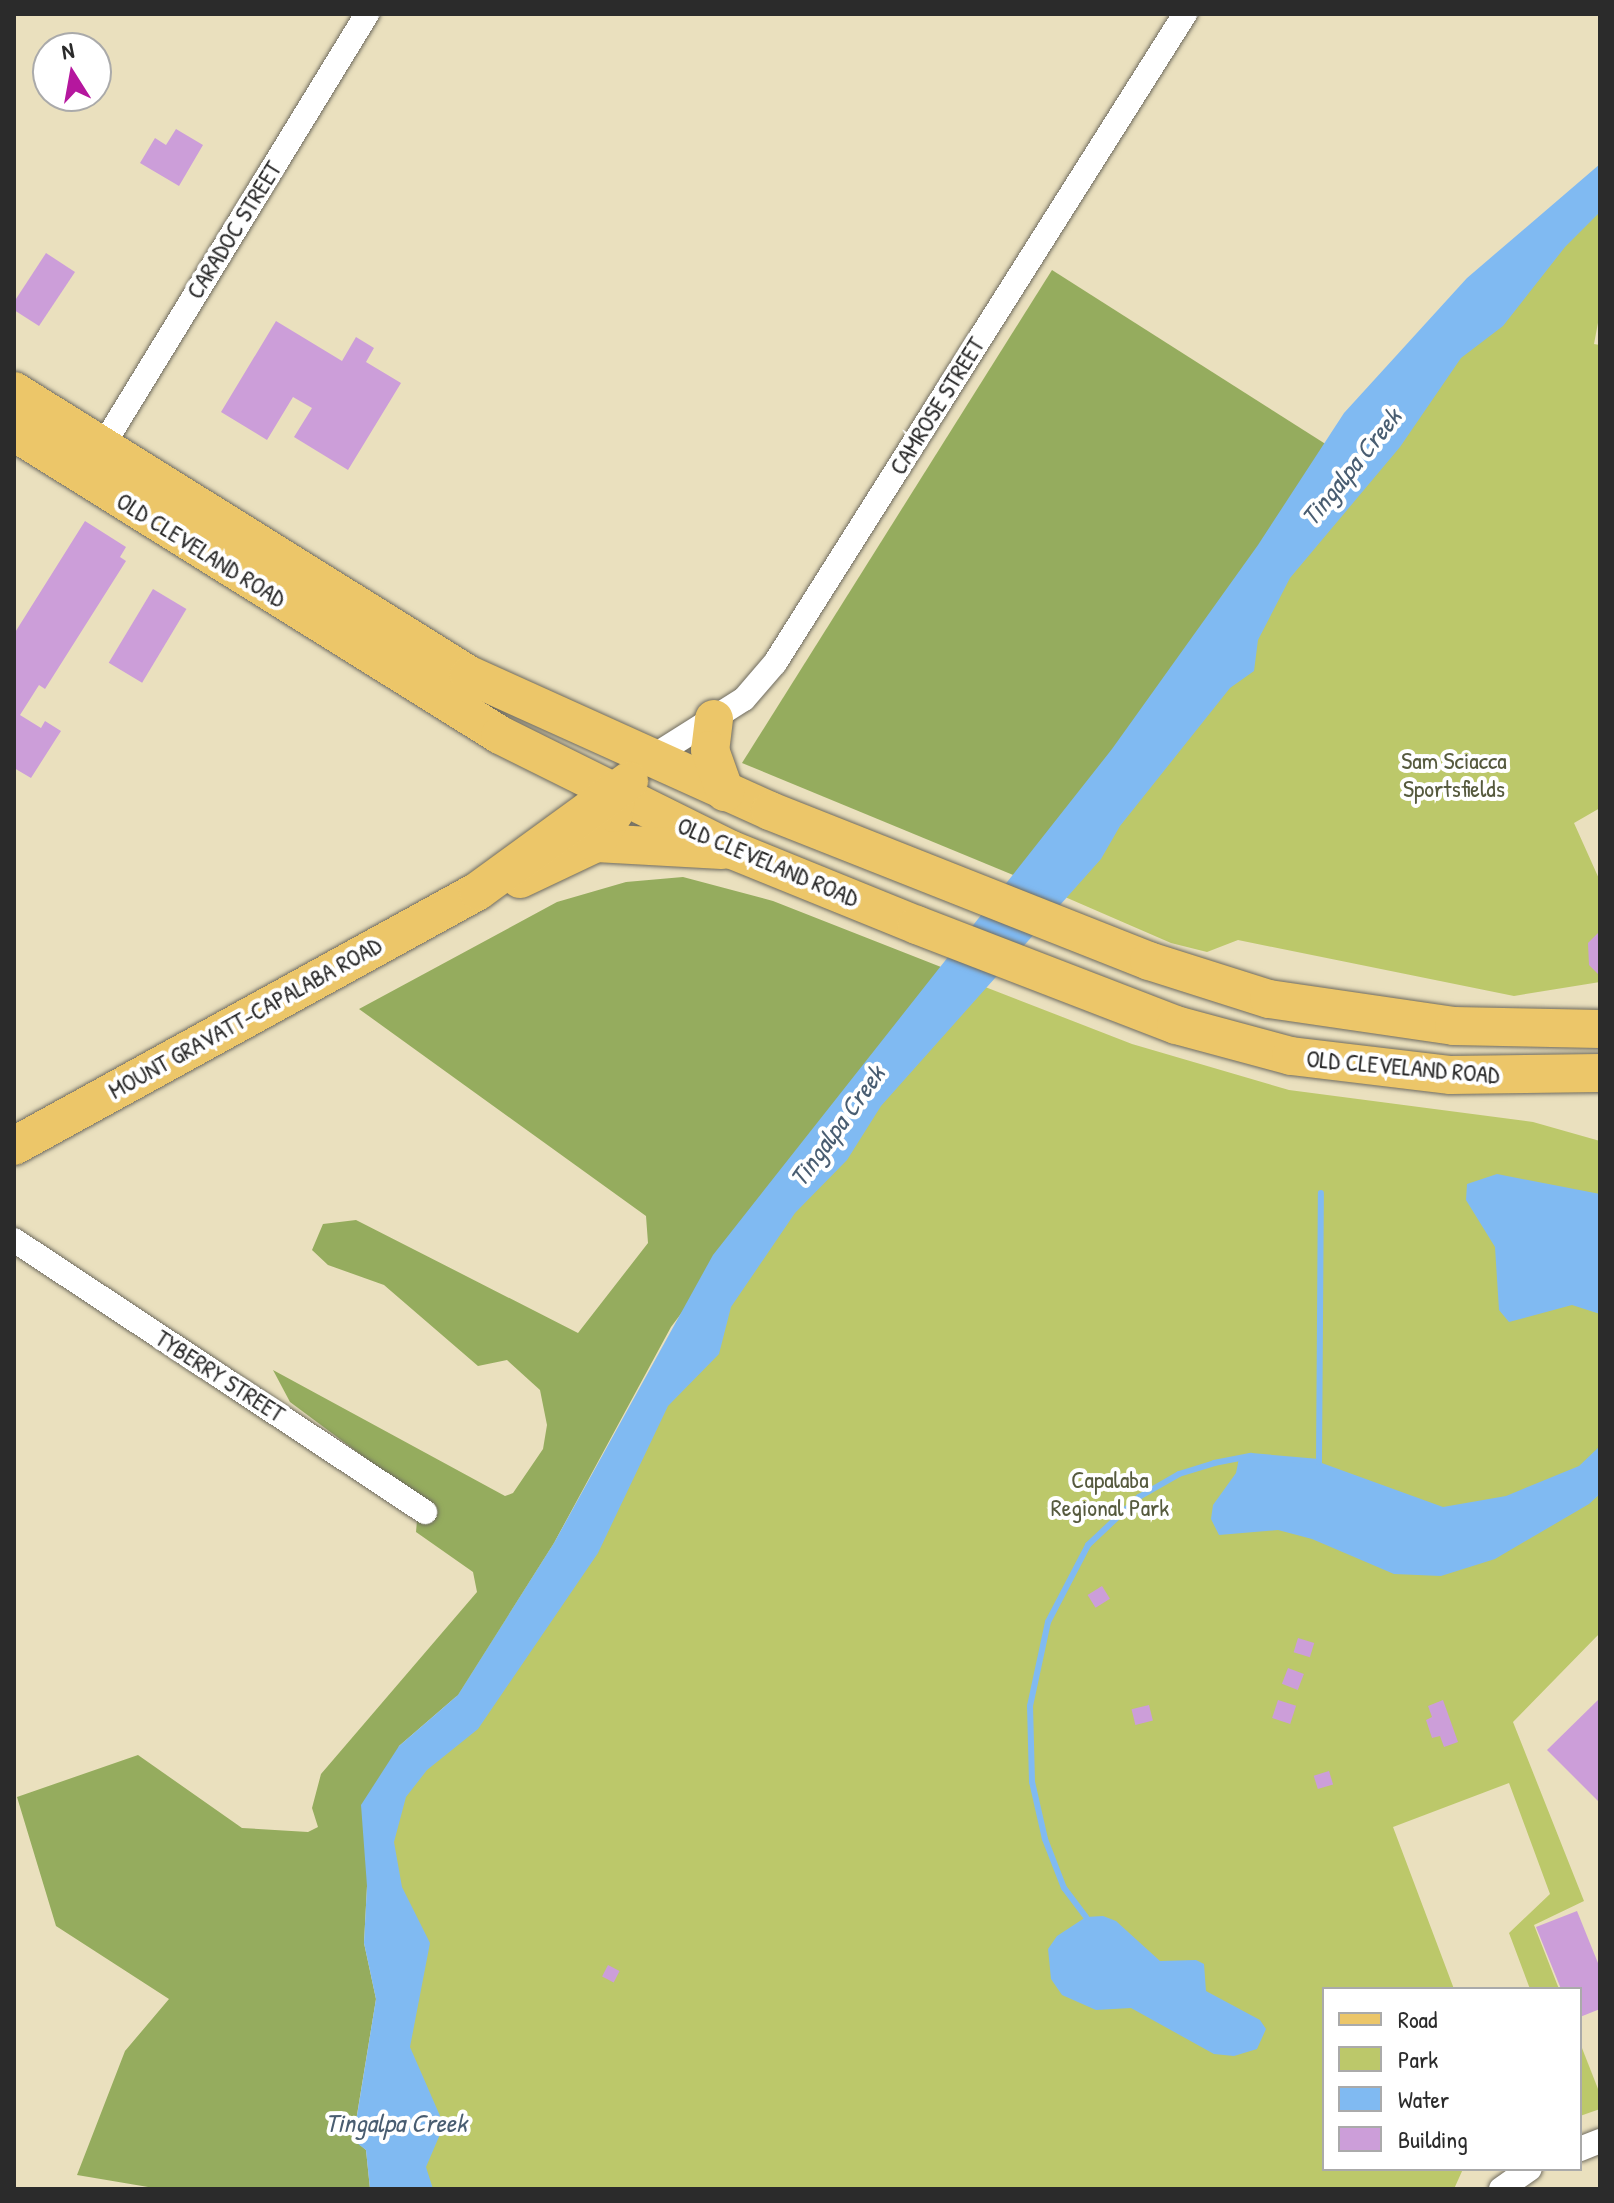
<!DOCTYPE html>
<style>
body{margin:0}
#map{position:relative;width:1614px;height:2203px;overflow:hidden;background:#eae0be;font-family:"Patrick Hand",sans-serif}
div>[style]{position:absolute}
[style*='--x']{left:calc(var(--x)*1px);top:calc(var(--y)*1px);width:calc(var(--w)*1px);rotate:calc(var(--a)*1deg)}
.green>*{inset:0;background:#bcc86a}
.forest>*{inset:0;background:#95ac5e}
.water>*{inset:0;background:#80baf2}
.stream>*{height:6px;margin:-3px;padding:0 3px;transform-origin:3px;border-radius:3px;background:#80baf2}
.building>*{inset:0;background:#cc9ed9;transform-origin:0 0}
.roads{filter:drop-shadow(0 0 2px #6e6a5e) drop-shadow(0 0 2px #6e6a5e)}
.minor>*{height:24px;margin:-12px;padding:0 12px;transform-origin:12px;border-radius:12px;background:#fff}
.primary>*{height:38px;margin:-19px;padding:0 19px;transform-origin:19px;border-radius:19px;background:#ecc669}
span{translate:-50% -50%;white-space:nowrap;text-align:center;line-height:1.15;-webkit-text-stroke:8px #fff;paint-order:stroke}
.street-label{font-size:24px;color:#2b2b2b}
.park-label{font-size:24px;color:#565a3e}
.water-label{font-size:26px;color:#495d71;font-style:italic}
.frame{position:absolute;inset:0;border:16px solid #2b2b2b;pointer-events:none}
.legend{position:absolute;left:1322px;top:1987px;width:260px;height:184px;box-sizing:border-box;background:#fff;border:2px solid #aaa;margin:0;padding:10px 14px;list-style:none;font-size:24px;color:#2b2b2b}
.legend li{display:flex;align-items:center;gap:16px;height:40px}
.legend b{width:40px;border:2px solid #aaa}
.north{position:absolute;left:32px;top:32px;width:80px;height:80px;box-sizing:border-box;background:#fff;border:2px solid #aaa;border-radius:50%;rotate:349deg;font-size:22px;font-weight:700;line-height:32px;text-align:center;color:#2b2b2b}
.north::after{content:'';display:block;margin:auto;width:28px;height:36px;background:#b5179e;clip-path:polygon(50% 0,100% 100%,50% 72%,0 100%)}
</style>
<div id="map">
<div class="green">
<div style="clip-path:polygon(1600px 197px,1600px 312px,1594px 344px,1600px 345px,1600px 808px,1574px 823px,1600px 881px,1600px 982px,1514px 996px,1238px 940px,1207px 952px,1171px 943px,1042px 887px,1268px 562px)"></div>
<div style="clip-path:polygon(962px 978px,1132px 1044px,1289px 1090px,1533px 1122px,1600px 1141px,1600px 1633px,1513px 1722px,1584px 1901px,1534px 1925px,1559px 1989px,1530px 1989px,1509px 1933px,1550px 1894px,1509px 1783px,1393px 1827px,1454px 1989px,1324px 1989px,1324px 2169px,1463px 2169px,1454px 2189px,415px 2189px,386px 1807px,677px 1350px)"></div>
<div style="clip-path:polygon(1580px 2043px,1600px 2094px,1600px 2109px,1580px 2116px)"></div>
</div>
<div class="forest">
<div style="clip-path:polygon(1052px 270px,1357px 464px,1042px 887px,742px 763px)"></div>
<div style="clip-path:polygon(683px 877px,773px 901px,941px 967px,671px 1327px,554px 1543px,458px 1695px,399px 1746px,367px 1886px,364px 1943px,376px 1999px,353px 2139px,366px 2150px,370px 2189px,160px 2189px,77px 2175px,125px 2051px,169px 1999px,56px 1926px,17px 1797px,138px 1755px,242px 1828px,308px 1832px,318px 1827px,312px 1808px,321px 1774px,477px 1592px,473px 1572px,416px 1532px,419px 1498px,290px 1402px,273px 1370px,505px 1496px,513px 1493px,543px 1449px,547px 1425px,540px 1390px,507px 1360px,478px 1366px,384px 1285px,328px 1265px,312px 1250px,323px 1224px,356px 1220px,578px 1333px,648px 1243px,646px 1216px,359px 1009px,557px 902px,626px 882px)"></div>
</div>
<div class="water">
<div style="clip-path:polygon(1600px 164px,1600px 212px,1565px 247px,1503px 326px,1461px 358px,1400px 447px,1290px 578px,1258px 640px,1254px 671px,1230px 688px,1120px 826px,1101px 859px,881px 1106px,847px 1160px,795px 1213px,731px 1307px,719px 1354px,668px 1406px,598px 1553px,478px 1729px,427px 1770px,406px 1797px,394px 1842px,402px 1887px,430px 1943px,410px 2047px,444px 2125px,426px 2167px,433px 2189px,370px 2189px,366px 2150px,353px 2140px,376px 1999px,364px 1943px,367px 1886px,361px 1805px,399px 1746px,458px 1695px,554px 1543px,713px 1255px,1112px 749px,1258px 545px,1344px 413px,1467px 278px)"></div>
<div style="clip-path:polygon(1497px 1174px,1600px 1194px,1600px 1314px,1572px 1305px,1509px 1322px,1499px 1310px,1495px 1247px,1466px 1200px,1467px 1184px)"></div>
<div style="clip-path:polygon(1600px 1446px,1600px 1494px,1589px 1504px,1495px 1559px,1441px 1576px,1394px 1574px,1312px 1539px,1278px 1530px,1219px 1535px,1211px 1519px,1213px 1505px,1236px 1473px,1239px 1458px,1319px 1462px,1443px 1507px,1506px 1496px,1579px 1466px)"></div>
<div style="clip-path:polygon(1103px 1916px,1116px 1921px,1160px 1961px,1196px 1960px,1204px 1964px,1206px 1991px,1260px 2020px,1266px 2029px,1257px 2049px,1234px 2056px,1214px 2054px,1131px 2008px,1096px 2010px,1062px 1995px,1051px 1979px,1048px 1949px,1057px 1936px,1086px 1917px)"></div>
</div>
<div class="stream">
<div style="--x:1086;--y:1917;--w:36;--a:-127"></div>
<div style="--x:1064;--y:1888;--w:53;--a:-111.2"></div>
<div style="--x:1045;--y:1839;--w:58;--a:-102.8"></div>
<div style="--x:1032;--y:1782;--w:76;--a:-91.5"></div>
<div style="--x:1030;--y:1706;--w:86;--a:-77.9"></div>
<div style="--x:1048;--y:1622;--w:87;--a:-62.5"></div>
<div style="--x:1088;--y:1545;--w:70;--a:-43.3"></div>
<div style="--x:1139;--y:1497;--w:46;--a:-29.9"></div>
<div style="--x:1179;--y:1474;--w:37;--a:-17"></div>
<div style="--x:1214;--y:1463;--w:38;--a:-11"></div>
<div style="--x:1251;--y:1456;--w:68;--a:5"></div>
<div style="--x:1319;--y:1462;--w:269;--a:-89.6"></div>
</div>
<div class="building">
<div style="clip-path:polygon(176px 129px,203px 145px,179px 186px,140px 163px,155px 138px,166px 145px)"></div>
<div style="clip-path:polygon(46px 253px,75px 272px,39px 326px,14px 310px,14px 302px)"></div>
<div style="clip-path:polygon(276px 321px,342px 361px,356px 337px,374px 348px,366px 362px,401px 383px,348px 470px,294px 437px,312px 408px,293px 397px,267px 440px,221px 412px)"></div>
<div style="clip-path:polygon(85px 521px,126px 547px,120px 557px,126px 561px,45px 689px,39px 685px,20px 715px,41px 728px,45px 721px,61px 731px,31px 778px,14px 768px,14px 634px)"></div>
<div style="left:153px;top:589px;width:39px;height:86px;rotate:31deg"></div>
<div style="clip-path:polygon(1600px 931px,1600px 976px,1589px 965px,1588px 943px)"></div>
<div style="left:1102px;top:1586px;width:15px;height:17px;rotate:58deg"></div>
<div style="left:1298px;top:1638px;width:17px;height:15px;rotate:17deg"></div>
<div style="left:1288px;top:1668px;width:17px;height:17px;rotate:21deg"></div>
<div style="clip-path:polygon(1600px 1698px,1600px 1803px,1547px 1750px)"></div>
<div style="left:1278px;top:1700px;width:19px;height:19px;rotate:18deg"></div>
<div style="clip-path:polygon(1443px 1700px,1458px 1742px,1444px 1747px,1440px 1736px,1432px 1738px,1426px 1720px,1432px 1717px,1428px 1706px)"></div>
<div style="left:1149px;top:1705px;width:16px;height:18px;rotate:76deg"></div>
<div style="left:1329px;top:1771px;width:14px;height:16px;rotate:73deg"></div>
<div style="clip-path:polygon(1577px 1911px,1600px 1968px,1600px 2009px,1580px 2017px,1580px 1989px,1561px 1989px,1536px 1927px)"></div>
<div style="left:608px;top:1965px;width:13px;height:13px;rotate:27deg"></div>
</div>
<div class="roads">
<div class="minor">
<div style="--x:102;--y:447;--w:508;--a:-58.53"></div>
<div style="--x:649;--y:759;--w:112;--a:-32.3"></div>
<div style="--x:744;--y:699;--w:48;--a:-49.3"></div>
<div style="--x:775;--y:663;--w:768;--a:-57.72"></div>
<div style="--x:14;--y:1240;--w:493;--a:33.5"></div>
<div style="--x:1580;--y:2149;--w:22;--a:-22"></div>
<div style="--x:1501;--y:2189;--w:35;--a:-35"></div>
</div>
<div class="primary">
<div style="--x:14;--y:391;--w:536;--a:31.97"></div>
<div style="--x:469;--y:675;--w:330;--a:24.3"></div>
<div style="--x:770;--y:811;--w:408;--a:21.6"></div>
<div style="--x:1149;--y:961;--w:126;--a:17.6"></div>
<div style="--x:1269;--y:999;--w:187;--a:8.3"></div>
<div style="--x:1454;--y:1026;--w:146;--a:1.2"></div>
<div style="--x:14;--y:432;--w:573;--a:31.94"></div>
<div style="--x:500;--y:735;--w:259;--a:26.4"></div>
<div style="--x:732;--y:850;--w:200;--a:22.1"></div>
<div style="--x:917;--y:925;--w:278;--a:21.1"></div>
<div style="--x:1176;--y:1025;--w:119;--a:15.1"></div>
<div style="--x:1291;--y:1056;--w:161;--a:6.8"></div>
<div style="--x:1451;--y:1075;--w:149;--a:-0.8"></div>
<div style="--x:714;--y:719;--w:31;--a:97"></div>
<div style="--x:710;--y:750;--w:45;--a:70.3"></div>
<div style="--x:596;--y:843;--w:126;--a:3.2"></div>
<div style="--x:520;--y:879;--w:84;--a:-25.3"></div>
<div style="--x:596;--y:843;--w:35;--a:-59"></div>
<div style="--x:614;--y:813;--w:17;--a:-83"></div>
<div style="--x:14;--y:1146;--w:529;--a:-28.79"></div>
<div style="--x:478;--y:891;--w:187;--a:-36.1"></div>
</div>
</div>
<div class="street-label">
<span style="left:234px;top:230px;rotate:-58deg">CARADOC STREET</span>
<span style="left:937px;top:406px;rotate:-58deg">CAMROSE STREET</span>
<span style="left:201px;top:550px;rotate:32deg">OLD CLEVELAND ROAD</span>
<span style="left:768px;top:862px;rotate:23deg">OLD CLEVELAND ROAD</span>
<span style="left:245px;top:1018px;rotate:-29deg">MOUNT GRAVATT-CAPALABA ROAD</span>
<span style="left:1403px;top:1067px;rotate:5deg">OLD CLEVELAND ROAD</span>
<span style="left:220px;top:1376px;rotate:33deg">TYBERRY STREET</span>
</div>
<div class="park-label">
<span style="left:1454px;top:775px">Sam Sciacca<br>Sportsfields</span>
<span style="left:1110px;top:1494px">Capalaba<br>Regional Park</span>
</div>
<div class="water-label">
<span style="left:1351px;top:467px;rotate:-51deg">Tingalpa Creek</span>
<span style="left:837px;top:1126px;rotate:-54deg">Tingalpa Creek</span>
<span style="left:396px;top:2123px">Tingalpa Creek</span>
</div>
<div class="frame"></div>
<ul class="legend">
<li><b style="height:10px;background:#ecc669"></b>Road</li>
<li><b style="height:22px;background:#bcc86a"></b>Park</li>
<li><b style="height:22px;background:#80baf2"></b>Water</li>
<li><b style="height:22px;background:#cc9ed9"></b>Building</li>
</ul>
<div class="north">N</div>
</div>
